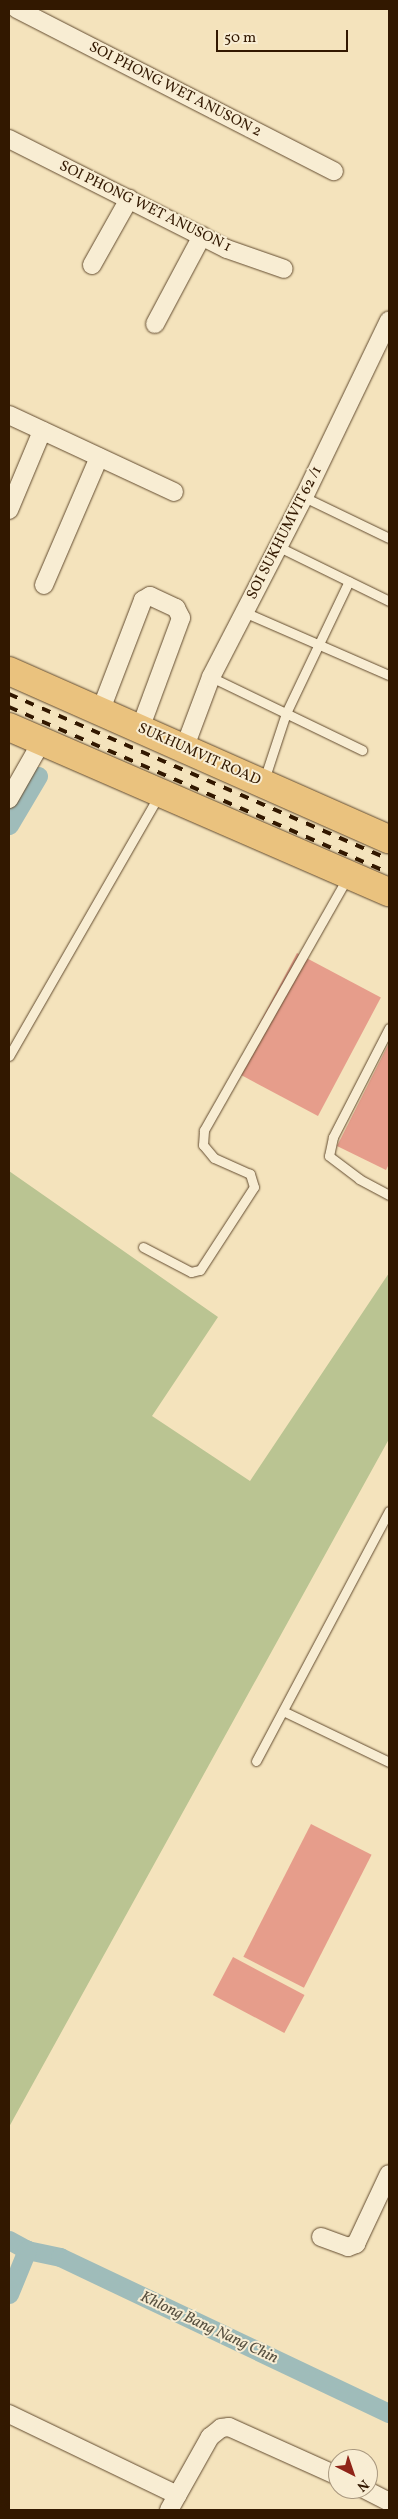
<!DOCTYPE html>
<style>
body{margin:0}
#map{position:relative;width:398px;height:2519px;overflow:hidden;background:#f4e3bc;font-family:Vollkorn,serif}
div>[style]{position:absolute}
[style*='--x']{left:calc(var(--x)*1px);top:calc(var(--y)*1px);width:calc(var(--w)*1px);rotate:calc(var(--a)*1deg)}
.green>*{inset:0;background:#bac492}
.canal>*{height:19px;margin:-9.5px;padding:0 9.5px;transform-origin:9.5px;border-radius:9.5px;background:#9fbcba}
.building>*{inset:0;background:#e69d8b;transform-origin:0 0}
.roads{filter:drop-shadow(0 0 1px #624b2f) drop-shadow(0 0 1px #624b2f)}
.lane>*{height:9px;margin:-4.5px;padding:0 4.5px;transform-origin:4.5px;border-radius:4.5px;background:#f8edd3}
.street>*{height:18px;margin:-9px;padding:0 9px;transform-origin:9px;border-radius:9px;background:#f8edd3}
.primary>*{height:28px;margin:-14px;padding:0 14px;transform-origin:14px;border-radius:14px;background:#eac27e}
.rail>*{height:4px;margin-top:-2px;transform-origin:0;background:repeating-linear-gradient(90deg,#321800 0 9px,transparent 0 18px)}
span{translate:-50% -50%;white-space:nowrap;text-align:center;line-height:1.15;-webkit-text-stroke:4px #f8edd3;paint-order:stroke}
.street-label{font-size:15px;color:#321800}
.water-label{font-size:16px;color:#585141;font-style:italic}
.frame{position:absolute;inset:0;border:10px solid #321800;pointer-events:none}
.north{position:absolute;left:328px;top:2449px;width:50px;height:50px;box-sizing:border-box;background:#f8edd3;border:1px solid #a9987f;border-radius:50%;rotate:139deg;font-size:14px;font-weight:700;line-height:20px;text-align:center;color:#321800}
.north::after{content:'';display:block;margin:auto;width:18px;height:22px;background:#8f2418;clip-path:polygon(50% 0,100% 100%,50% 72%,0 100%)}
.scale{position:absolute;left:216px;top:30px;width:132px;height:22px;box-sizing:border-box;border:2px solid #321800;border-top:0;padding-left:6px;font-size:15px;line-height:18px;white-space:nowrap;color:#321800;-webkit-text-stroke:4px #f8edd3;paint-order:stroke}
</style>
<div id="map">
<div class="green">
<div style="clip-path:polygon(9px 1171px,218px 1317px,152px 1416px,250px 1481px,389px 1273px,389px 1439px,9px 2127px)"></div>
</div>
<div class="canal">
<div style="--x:9;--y:825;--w:57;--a:-59.4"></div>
<div style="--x:9;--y:2240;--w:21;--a:29"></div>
<div style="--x:27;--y:2250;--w:34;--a:12"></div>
<div style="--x:60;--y:2257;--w:364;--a:25.4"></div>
<div style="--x:9;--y:2294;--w:48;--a:-67.8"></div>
</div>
<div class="building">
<div style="left:297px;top:953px;width:95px;height:134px;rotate:28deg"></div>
<div style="clip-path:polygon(389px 1043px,389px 1164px,386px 1170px,337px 1146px)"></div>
<div style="left:311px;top:1824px;width:68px;height:149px;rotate:27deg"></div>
<div style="left:233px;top:1957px;width:81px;height:43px;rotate:28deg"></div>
</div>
<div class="roads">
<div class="lane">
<div style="--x:304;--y:497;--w:94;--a:25.8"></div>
<div style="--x:279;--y:547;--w:123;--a:26.1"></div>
<div style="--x:244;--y:612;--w:158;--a:23.5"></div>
<div style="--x:211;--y:677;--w:168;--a:25.8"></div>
<div style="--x:264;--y:780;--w:71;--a:-71.8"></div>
<div style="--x:286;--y:713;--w:146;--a:-64.5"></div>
<div style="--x:389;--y:1028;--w:123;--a:117.2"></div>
<div style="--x:333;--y:1137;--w:19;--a:102"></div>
<div style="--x:329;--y:1156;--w:38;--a:37"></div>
<div style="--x:359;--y:1179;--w:34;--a:28"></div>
<div style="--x:9;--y:1056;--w:301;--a:-60.1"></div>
<div style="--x:143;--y:1247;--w:54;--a:27.5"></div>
<div style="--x:191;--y:1272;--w:9;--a:-13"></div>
<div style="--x:200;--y:1270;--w:99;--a:-57"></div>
<div style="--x:254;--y:1187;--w:14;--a:-107"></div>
<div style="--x:250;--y:1174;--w:39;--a:-156"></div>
<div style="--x:214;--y:1158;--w:17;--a:-130"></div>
<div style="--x:203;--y:1145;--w:15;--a:-86"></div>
<div style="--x:204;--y:1130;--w:291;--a:-60.4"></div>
<div style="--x:283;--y:1711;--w:118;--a:25.7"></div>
<div style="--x:256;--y:1761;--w:283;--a:-62"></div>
</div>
<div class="street">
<div style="--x:17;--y:9;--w:356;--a:27.1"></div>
<div style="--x:9;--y:139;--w:244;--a:26.8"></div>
<div style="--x:227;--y:249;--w:60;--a:19.3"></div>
<div style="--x:92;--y:265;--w:76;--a:-60.7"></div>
<div style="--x:155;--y:324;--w:100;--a:-61.9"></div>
<div style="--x:9;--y:415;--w:182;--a:25"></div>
<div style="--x:9;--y:510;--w:86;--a:-67.3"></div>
<div style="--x:44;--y:585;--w:139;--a:-66.7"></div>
<div style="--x:100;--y:712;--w:120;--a:-69"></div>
<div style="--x:143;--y:600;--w:8;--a:-30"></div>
<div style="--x:150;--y:596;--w:29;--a:25"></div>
<div style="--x:176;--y:608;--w:11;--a:63"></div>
<div style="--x:181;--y:618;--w:118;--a:110.3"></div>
<div style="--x:184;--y:749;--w:77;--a:-69.4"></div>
<div style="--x:211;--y:677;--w:203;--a:-62.7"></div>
<div style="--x:304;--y:497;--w:196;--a:-64.3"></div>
<div style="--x:9;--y:799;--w:67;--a:-60.4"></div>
<div style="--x:321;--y:2237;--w:29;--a:20"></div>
<div style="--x:348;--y:2247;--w:9;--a:-21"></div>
<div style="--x:356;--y:2244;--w:77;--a:-64.8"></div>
<div style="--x:9;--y:2414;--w:187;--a:25.7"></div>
<div style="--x:364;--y:2489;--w:28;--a:27"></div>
<div style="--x:169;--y:2510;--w:84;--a:-60.7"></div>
<div style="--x:210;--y:2437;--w:14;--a:-39"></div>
<div style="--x:221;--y:2428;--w:8;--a:-7"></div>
<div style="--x:229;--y:2427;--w:120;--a:24.2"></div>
</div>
<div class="primary">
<div style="--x:9;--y:671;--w:415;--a:23.9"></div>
<div style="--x:9;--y:727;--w:414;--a:23.5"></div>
</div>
</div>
<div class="rail">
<div style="--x:9;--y:694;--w:414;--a:23.5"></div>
<div style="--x:9;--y:707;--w:415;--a:23.6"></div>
</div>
<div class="street-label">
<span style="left:175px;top:90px;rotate:27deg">SOI PHONG WET ANUSON 2</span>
<span style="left:145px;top:207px;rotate:26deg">SOI PHONG WET ANUSON 1</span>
<span style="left:285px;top:533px;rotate:-63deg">SOI SUKHUMVIT 62 /1</span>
<span style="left:199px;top:755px;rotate:24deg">SUKHUMVIT ROAD</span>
</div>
<div class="water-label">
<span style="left:209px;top:2328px;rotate:25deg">Khlong Bang Nang Chin</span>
</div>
<div class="frame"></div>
<div class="north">N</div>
<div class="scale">50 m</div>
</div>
